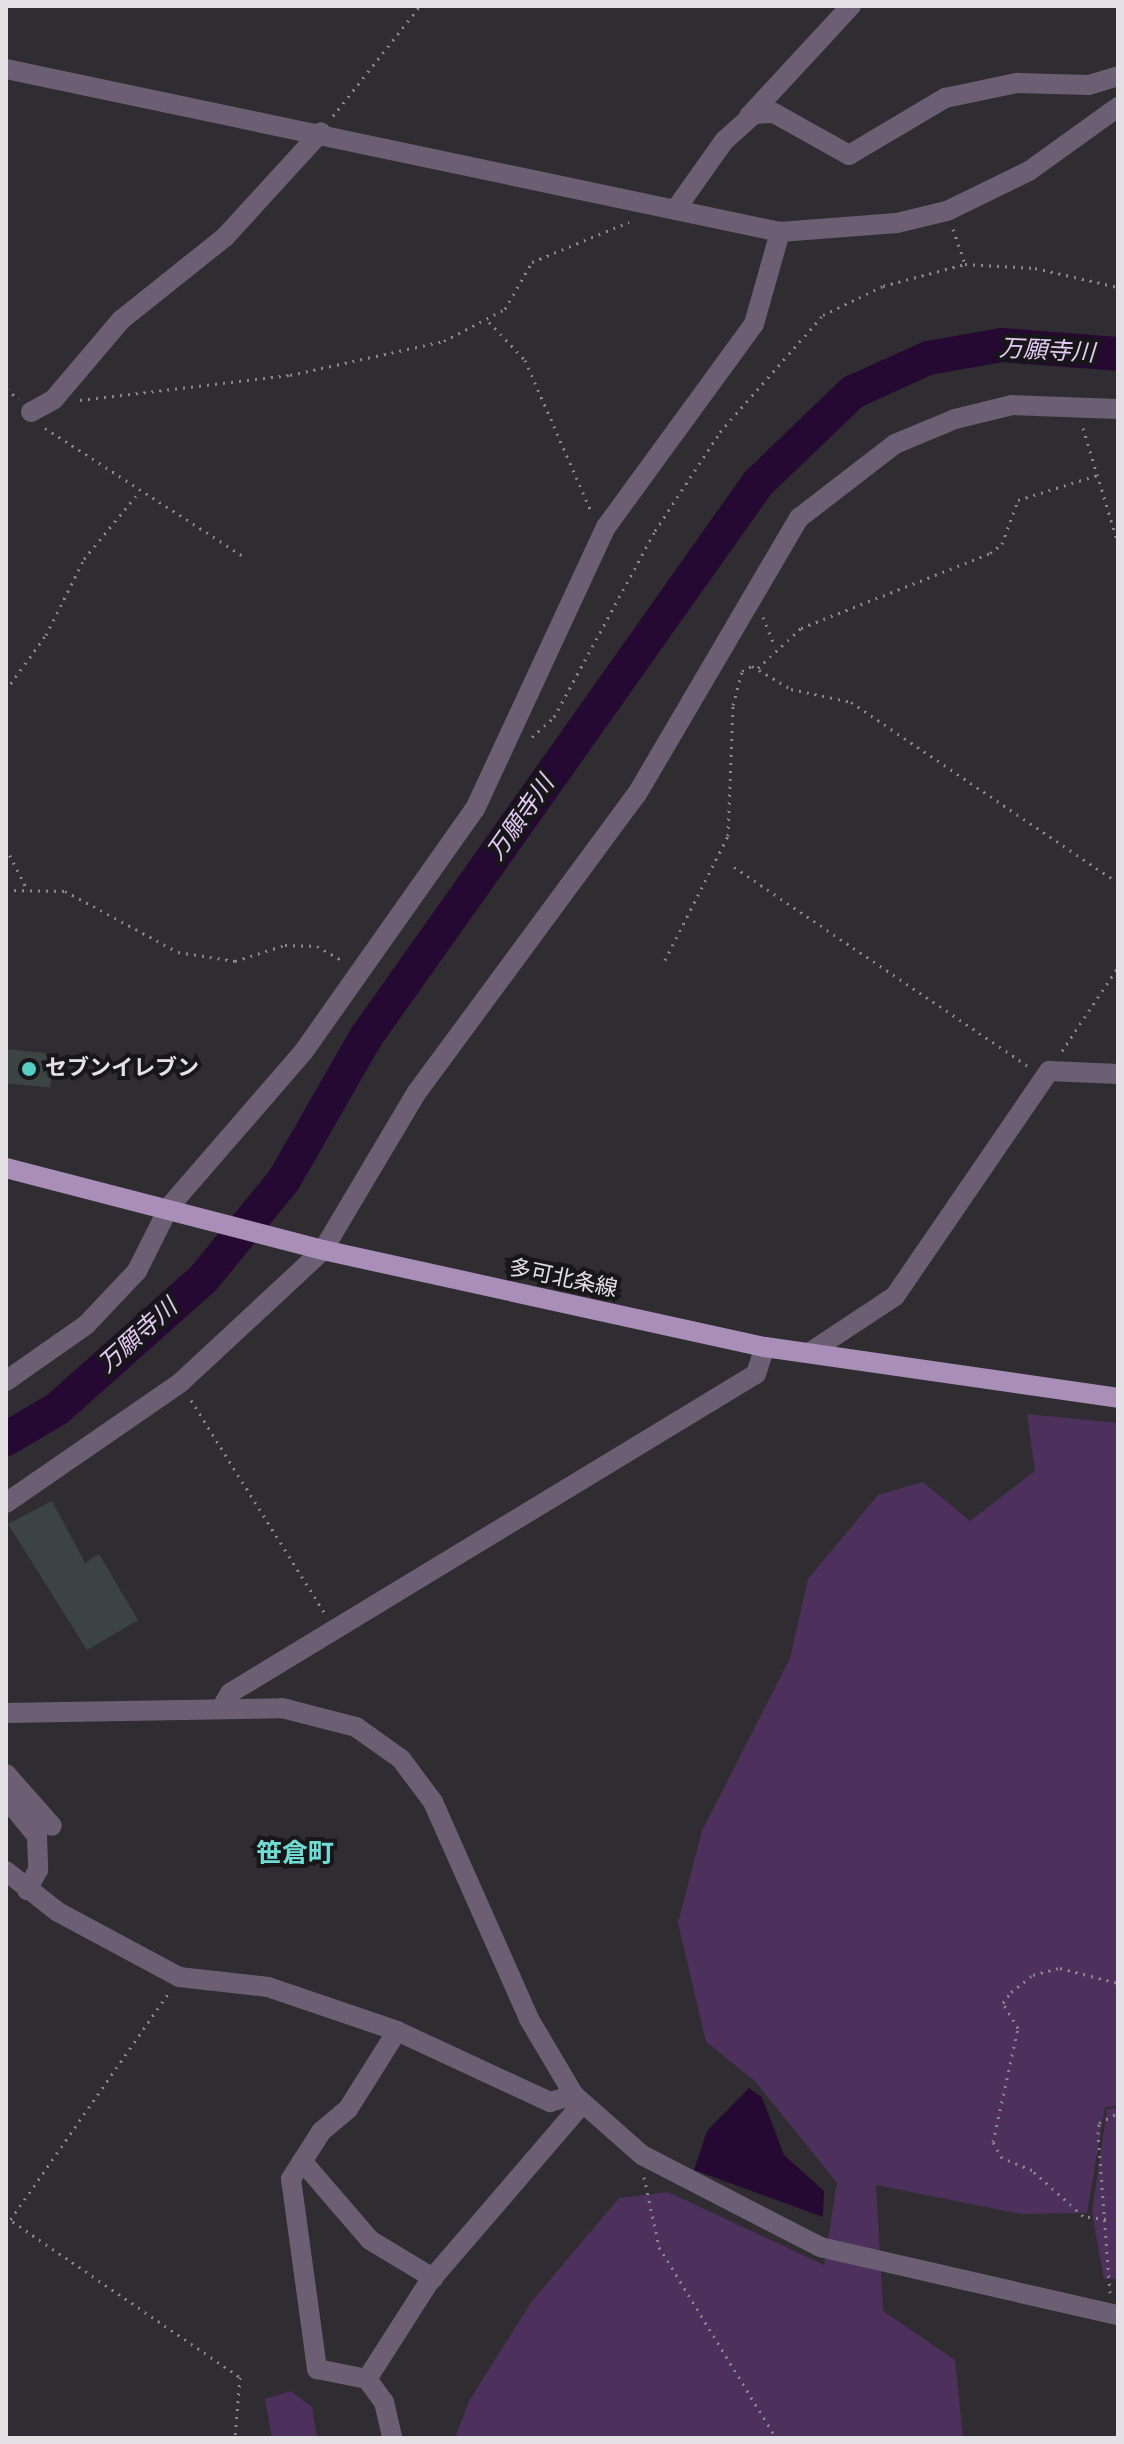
<!DOCTYPE html>
<meta charset="utf-8">
<style>
body{margin:0}
#map{position:relative;width:1124px;height:2444px;overflow:hidden;background:#302d32;font-family:"Source Sans 3","Noto Sans JP",sans-serif}
div>[style]{position:absolute}
[style*='--x']{left:calc(var(--x)*1px);top:calc(var(--y)*1px);width:calc(var(--w)*1px);rotate:calc(var(--a)*1deg)}
.green>*{inset:0;background:#4d305b}
.water>*{inset:0;background:#250932}
.river>*{height:34px;margin:-17px;padding:0 17px;transform-origin:17px;border-radius:17px;background:#250932}
.building>*{inset:0;background:#3c4443;transform-origin:0 0}
.path>*{height:3px;margin-top:-1.5px;transform-origin:0;background:repeating-linear-gradient(90deg,#89878b 0 2px,transparent 0 8px)}
.minor>*{height:20px;margin:-10px;padding:0 10px;transform-origin:10px;border-radius:10px;background:#6c5f74}
.major>*{height:20px;margin:-10px;padding:0 10px;transform-origin:10px;border-radius:10px;background:#a98eb8}
.dots>*{width:22px;height:22px;translate:-50% -50%;box-sizing:border-box;border:4px solid #171618;border-radius:50%}
span{translate:-50% -50%;white-space:nowrap;text-align:center;line-height:1.15;-webkit-text-stroke:8px #171618;paint-order:stroke}
.poi-label{font-size:22px;color:#e3e1e4;font-weight:700}
.left{translate:0 -50%;text-align:left}
.street-label{font-size:22px;color:#e3e1e4}
.water-label{font-size:24px;color:#e5caf5;font-style:italic}
.quarter-label{font-size:26px;color:#71dcd3;font-weight:700}
.frame{position:absolute;inset:0;border:8px solid #e3e1e4;pointer-events:none}
</style>
<div id="map">
<div class="green">
<div style="clip-path:polygon(1027px 1414px,1118px 1423px,1118px 2106px,1105px 2107px,1087px 2213px,1021px 2214px,876px 2185px,883px 2311px,955px 2360px,963px 2438px,455px 2438px,469px 2401px,532px 2301px,619px 2198px,668px 2192px,824px 2265px,837px 2183px,755px 2081px,706px 2042px,678px 1923px,702px 1831px,790px 1658px,808px 1579px,878px 1495px,923px 1482px,970px 1521px,1035px 1471px)"></div>
<div style="clip-path:polygon(1118px 2108px,1118px 2279px,1104px 2279px,1092px 2213px,1107px 2109px)"></div>
<div style="clip-path:polygon(291px 2391px,312px 2407px,317px 2438px,272px 2438px,265px 2399px)"></div>
</div>
<div class="water">
<div style="clip-path:polygon(749px 2088px,762px 2097px,784px 2155px,824px 2191px,823px 2217px,694px 2170px,707px 2131px)"></div>
</div>
<div class="river">
<div style="--x:6;--y:1439;--w:59;--a:-30.5"></div>
<div style="--x:57;--y:1409;--w:197;--a:-41.7"></div>
<div style="--x:204;--y:1278;--w:127;--a:-50.8"></div>
<div style="--x:284;--y:1180;--w:165;--a:-60.2"></div>
<div style="--x:366;--y:1037;--w:679;--a:-54.72"></div>
<div style="--x:758;--y:483;--w:132;--a:-43.8"></div>
<div style="--x:853;--y:392;--w:82;--a:-24.4"></div>
<div style="--x:928;--y:358;--w:75;--a:-10"></div>
<div style="--x:1002;--y:345;--w:116;--a:4.4"></div>
</div>
<div class="building">
<div style="left:6px;top:1049px;width:48px;height:34px;rotate:6deg"></div>
<div style="clip-path:polygon(52px 1501px,85px 1563px,99px 1554px,138px 1620px,87px 1650px,8px 1524px)"></div>
</div>
<div class="path">
<div style="--x:333;--y:116;--w:140;--a:-51.7"></div>
<div style="--x:953;--y:229;--w:37;--a:71"></div>
<div style="--x:489;--y:322;--w:52;--a:46.5"></div>
<div style="--x:525;--y:360;--w:167;--a:66.4"></div>
<div style="--x:6;--y:389;--w:16;--a:38"></div>
<div style="--x:80;--y:400;--w:211;--a:-6.8"></div>
<div style="--x:290;--y:375;--w:158;--a:-12.4"></div>
<div style="--x:444;--y:341;--w:69;--a:-27.7"></div>
<div style="--x:505;--y:309;--w:54;--a:-60.1"></div>
<div style="--x:532;--y:262;--w:105;--a:-22.4"></div>
<div style="--x:45;--y:428;--w:239;--a:32.9"></div>
<div style="--x:1083;--y:428;--w:120;--a:73.1"></div>
<div style="--x:763;--y:617;--w:32;--a:68"></div>
<div style="--x:758;--y:668;--w:59;--a:-42.9"></div>
<div style="--x:801;--y:628;--w:203;--a:-21.6"></div>
<div style="--x:990;--y:553;--w:15;--a:-37"></div>
<div style="--x:1002;--y:544;--w:47;--a:-70"></div>
<div style="--x:1018;--y:500;--w:84;--a:-17.4"></div>
<div style="--x:6;--y:690;--w:68;--a:-54"></div>
<div style="--x:46;--y:635;--w:85;--a:-63.4"></div>
<div style="--x:84;--y:559;--w:87;--a:-50.6"></div>
<div style="--x:532;--y:737;--w:30;--a:-42"></div>
<div style="--x:554;--y:717;--w:212;--a:-61.5"></div>
<div style="--x:655;--y:531;--w:118;--a:-56.7"></div>
<div style="--x:720;--y:432;--w:156;--a:-48.6"></div>
<div style="--x:823;--y:315;--w:67;--a:-25.8"></div>
<div style="--x:883;--y:286;--w:85;--a:-15"></div>
<div style="--x:965;--y:264;--w:70;--a:3.3"></div>
<div style="--x:1035;--y:268;--w:85;--a:12.9"></div>
<div style="--x:6;--y:848;--w:48;--a:62.9"></div>
<div style="--x:734;--y:867;--w:355;--a:34.1"></div>
<div style="--x:6;--y:890;--w:59;--a:1"></div>
<div style="--x:65;--y:891;--w:128;--a:28.4"></div>
<div style="--x:178;--y:952;--w:58;--a:9"></div>
<div style="--x:235;--y:961;--w:52;--a:-17.7"></div>
<div style="--x:285;--y:945;--w:32;--a:2"></div>
<div style="--x:317;--y:946;--w:30;--a:30"></div>
<div style="--x:665;--y:960;--w:139;--a:-63.1"></div>
<div style="--x:728;--y:836;--w:131;--a:-87.8"></div>
<div style="--x:733;--y:705;--w:35;--a:-75"></div>
<div style="--x:742;--y:671;--w:11;--a:-27"></div>
<div style="--x:752;--y:666;--w:45;--a:30.5"></div>
<div style="--x:791;--y:689;--w:61;--a:12.2"></div>
<div style="--x:851;--y:702;--w:323;--a:34.1"></div>
<div style="--x:1062;--y:1051;--w:101;--a:-56.3"></div>
<div style="--x:191;--y:1400;--w:252;--a:57.9"></div>
<div style="--x:644;--y:2177;--w:72;--a:77.9"></div>
<div style="--x:659;--y:2247;--w:224;--a:58.5"></div>
<div style="--x:6;--y:2217;--w:283;--a:34.4"></div>
<div style="--x:240;--y:2377;--w:61;--a:94.7"></div>
<div style="--x:1106;--y:2219;--w:23;--a:-173"></div>
<div style="--x:1083;--y:2216;--w:69;--a:-138"></div>
<div style="--x:1032;--y:2170;--w:32;--a:-158"></div>
<div style="--x:1002;--y:2158;--w:18;--a:-119"></div>
<div style="--x:993;--y:2142;--w:117;--a:-77.6"></div>
<div style="--x:1018;--y:2028;--w:29;--a:-121"></div>
<div style="--x:1003;--y:2003;--w:14;--a:-54"></div>
<div style="--x:1011;--y:1992;--w:28;--a:-38"></div>
<div style="--x:1033;--y:1975;--w:28;--a:-15"></div>
<div style="--x:1060;--y:1968;--w:60;--a:14.5"></div>
<div style="--x:6;--y:2226;--w:283;--a:-55.1"></div>
<div style="--x:1110;--y:2293;--w:159;--a:-94.3"></div>
<div style="--x:1098;--y:2134;--w:11;--a:-85"></div>
<div style="--x:1099;--y:2123;--w:21;--a:-28"></div>
</div>
<div class="minor">
<div style="--x:6;--y:69;--w:791;--a:11.89"></div>
<div style="--x:780;--y:232;--w:117;--a:-4.4"></div>
<div style="--x:897;--y:223;--w:51;--a:-13.5"></div>
<div style="--x:947;--y:211;--w:91;--a:-26"></div>
<div style="--x:1029;--y:171;--w:110;--a:-35.7"></div>
<div style="--x:749;--y:116;--w:150;--a:-47.2"></div>
<div style="--x:678;--y:206;--w:80;--a:-54.7"></div>
<div style="--x:724;--y:141;--w:40;--a:-42"></div>
<div style="--x:754;--y:114;--w:20;--a:-3"></div>
<div style="--x:774;--y:113;--w:86;--a:29.2"></div>
<div style="--x:849;--y:155;--w:112;--a:-30.7"></div>
<div style="--x:945;--y:98;--w:74;--a:-11.8"></div>
<div style="--x:1017;--y:83;--w:72;--a:1.6"></div>
<div style="--x:1089;--y:85;--w:30;--a:-17"></div>
<div style="--x:31;--y:412;--w:26;--a:-29"></div>
<div style="--x:54;--y:399;--w:104;--a:-49.7"></div>
<div style="--x:121;--y:320;--w:133;--a:-38.6"></div>
<div style="--x:225;--y:237;--w:142;--a:-47.6"></div>
<div style="--x:809;--y:1353;--w:103;--a:-33.5"></div>
<div style="--x:895;--y:1296;--w:273;--a:-55.6"></div>
<div style="--x:1049;--y:1071;--w:69;--a:2.5"></div>
<div style="--x:6;--y:1381;--w:98;--a:-35"></div>
<div style="--x:86;--y:1325;--w:74;--a:-46.6"></div>
<div style="--x:137;--y:1271;--w:72;--a:-63.4"></div>
<div style="--x:169;--y:1207;--w:206;--a:-49.1"></div>
<div style="--x:304;--y:1051;--w:296;--a:-54.8"></div>
<div style="--x:475;--y:809;--w:311;--a:-65.1"></div>
<div style="--x:606;--y:527;--w:251;--a:-53.9"></div>
<div style="--x:754;--y:324;--w:96;--a:-74.2"></div>
<div style="--x:6;--y:1503;--w:211;--a:-34.6"></div>
<div style="--x:180;--y:1383;--w:195;--a:-42.9"></div>
<div style="--x:323;--y:1250;--w:184;--a:-59.3"></div>
<div style="--x:417;--y:1092;--w:370;--a:-53.6"></div>
<div style="--x:637;--y:794;--w:320;--a:-59.6"></div>
<div style="--x:799;--y:518;--w:121;--a:-37.6"></div>
<div style="--x:895;--y:444;--w:65;--a:-22.6"></div>
<div style="--x:955;--y:419;--w:59;--a:-13.8"></div>
<div style="--x:1012;--y:405;--w:106;--a:2.2"></div>
<div style="--x:222;--y:1707;--w:16;--a:-60"></div>
<div style="--x:230;--y:1693;--w:615;--a:-31.24"></div>
<div style="--x:756;--y:1374;--w:28;--a:-72"></div>
<div style="--x:6;--y:1713;--w:276;--a:-1"></div>
<div style="--x:282;--y:1708;--w:76;--a:14.4"></div>
<div style="--x:356;--y:1727;--w:55;--a:35.4"></div>
<div style="--x:401;--y:1759;--w:54;--a:53.3"></div>
<div style="--x:433;--y:1802;--w:237;--a:66.1"></div>
<div style="--x:529;--y:2019;--w:88;--a:59.4"></div>
<div style="--x:574;--y:2095;--w:91;--a:41.4"></div>
<div style="--x:642;--y:2155;--w:200;--a:27.3"></div>
<div style="--x:820;--y:2247;--w:306;--a:12.9"></div>
<div style="--x:6;--y:1774;--w:69;--a:48.5"></div>
<div style="--x:6;--y:1798;--w:49;--a:50.8"></div>
<div style="--x:37;--y:1836;--w:34;--a:88"></div>
<div style="--x:38;--y:1870;--w:23;--a:119"></div>
<div style="--x:6;--y:1871;--w:66;--a:38.3"></div>
<div style="--x:58;--y:1912;--w:137;--a:28.2"></div>
<div style="--x:179;--y:1977;--w:90;--a:6.4"></div>
<div style="--x:268;--y:1987;--w:136;--a:18.8"></div>
<div style="--x:397;--y:2031;--w:169;--a:24.9"></div>
<div style="--x:550;--y:2102;--w:25;--a:-16"></div>
<div style="--x:397;--y:2031;--w:92;--a:122.1"></div>
<div style="--x:348;--y:2109;--w:35;--a:140"></div>
<div style="--x:321;--y:2132;--w:56;--a:122.6"></div>
<div style="--x:291;--y:2179;--w:192;--a:82.2"></div>
<div style="--x:317;--y:2369;--w:51;--a:11.3"></div>
<div style="--x:367;--y:2379;--w:115;--a:-57.4"></div>
<div style="--x:429;--y:2282;--w:235;--a:-49.3"></div>
<div style="--x:302;--y:2161;--w:104;--a:49.3"></div>
<div style="--x:370;--y:2240;--w:74;--a:31.1"></div>
<div style="--x:367;--y:2379;--w:29;--a:54"></div>
<div style="--x:384;--y:2402;--w:37;--a:77"></div>
</div>
<div class="major">
<div style="--x:6;--y:1168;--w:327;--a:14.5"></div>
<div style="--x:323;--y:1250;--w:453;--a:12.4"></div>
<div style="--x:765;--y:1347;--w:357;--a:8.2"></div>
</div>
<div class="dots">
<div style="left:29px;top:1069px;background:#56cec4"></div>
</div>
<div class="poi-label">
<span class="left" style="left:45px;top:1069px">セブンイレブン</span>
</div>
<div class="street-label">
<span style="left:563px;top:1279px;rotate:12deg">多可北条線</span>
</div>
<div class="water-label">
<span style="left:1047px;top:351px;rotate:3deg">万願寺川</span>
<span style="left:521px;top:818px;rotate:-55deg">万願寺川</span>
<span style="left:138px;top:1336px;rotate:-42deg">万願寺川</span>
</div>
<div class="quarter-label">
<span style="left:295px;top:1854px">笹倉町</span>
</div>
<div class="frame"></div>
</div>
